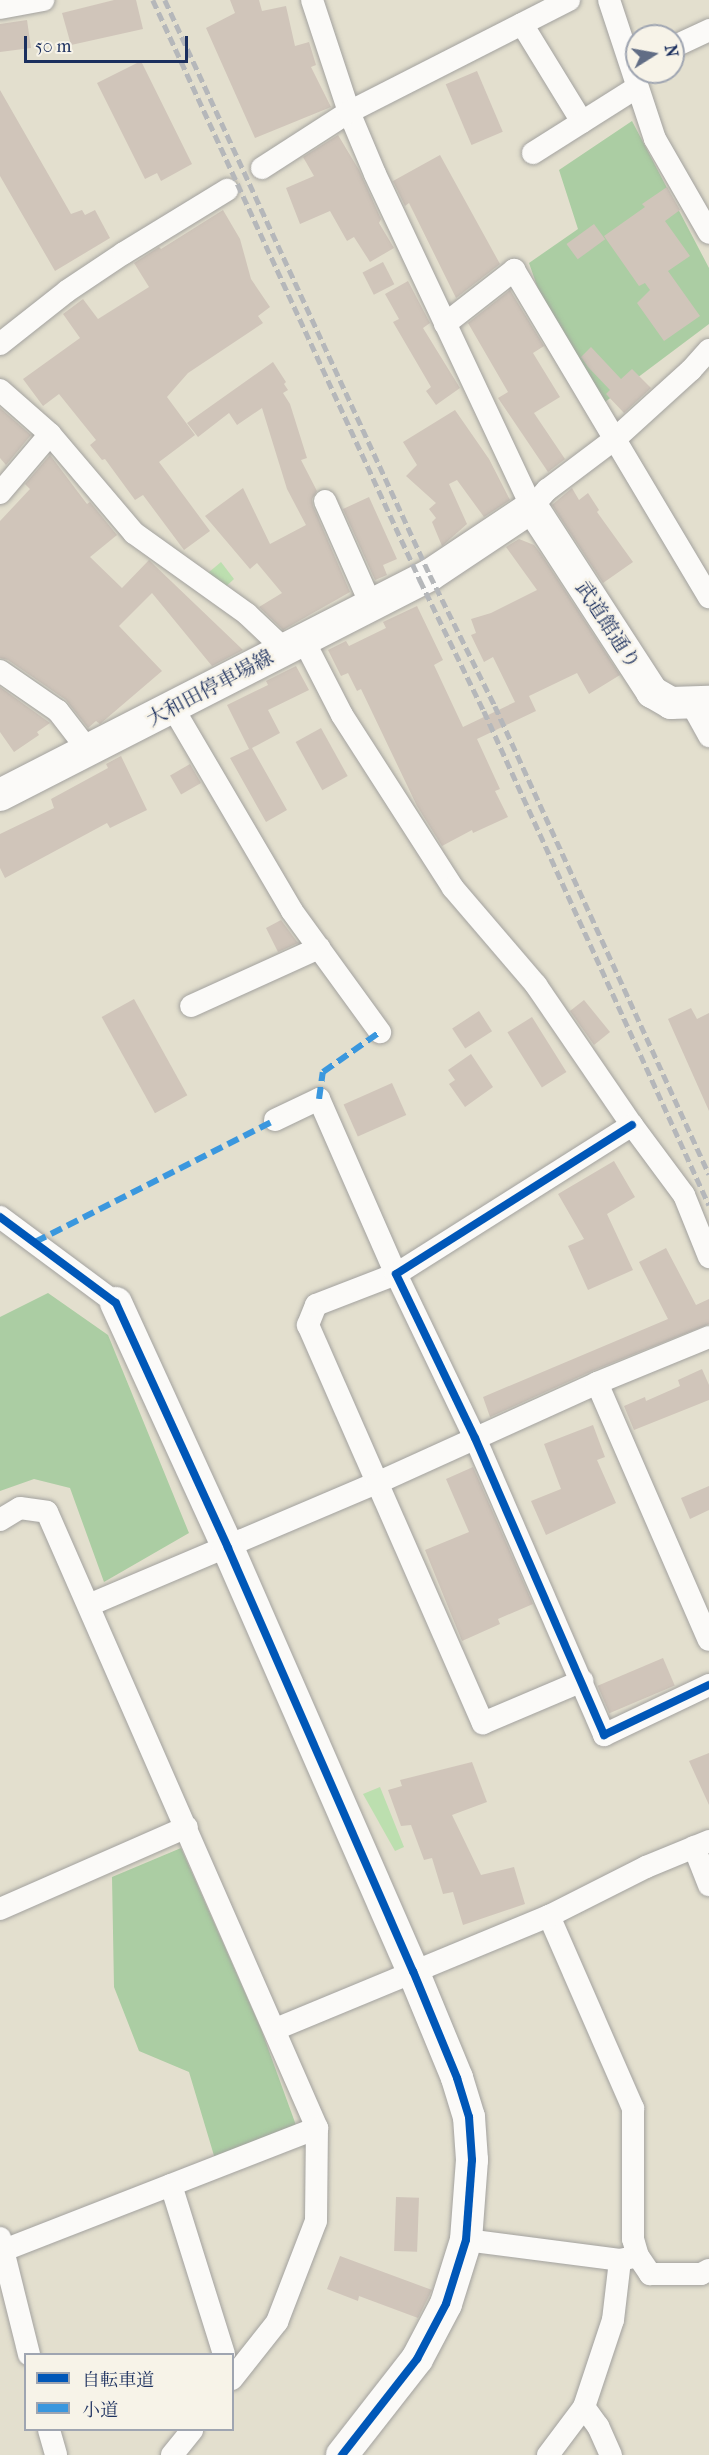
<!DOCTYPE html>
<meta charset="utf-8">
<style>
body{margin:0}
#map{position:relative;width:709px;height:2455px;overflow:hidden;background:#e3dfce;font-family:"IM FELL French Canon","Noto Serif JP",serif}
div>[style]{position:absolute}
[style*='--x']{left:calc(var(--x)*1px);top:calc(var(--y)*1px);width:calc(var(--w)*1px);rotate:calc(var(--a)*1deg)}
.green>*{inset:0;background:#bcdfaf}
.forest>*{inset:0;background:#abcda3}
.building>*{inset:0;background:#d0c5ba;transform-origin:0 0}
.roads{filter:drop-shadow(0 0 2px #a3a29f) drop-shadow(0 0 2px #a3a29f)}
.street>*{height:22px;margin:-11px;padding:0 11px;transform-origin:11px;border-radius:11px;background:#fbfaf8}
.secondary>*{height:32px;margin:-16px;padding:0 16px;transform-origin:16px;border-radius:16px;background:#fbfaf8}
.rail>*{height:4.5px;margin-top:-2.25px;transform-origin:0;background:repeating-linear-gradient(90deg,#b5b7ba 0 9px,transparent 0 13.5px)}
.quiet>*{height:6px;margin-top:-3px;transform-origin:0;background:repeating-linear-gradient(90deg,#3a97de 0 12px,transparent 0 18px)}
.cycleway>*{height:8px;margin:-4px;padding:0 4px;transform-origin:4px;border-radius:4px;background:#0057b8}
span{translate:-50% -50%;white-space:nowrap;text-align:center;line-height:1.15;-webkit-text-stroke:4.5px #f7f3e8;paint-order:stroke}
.street-label{font-size:20px;color:#1b2f5e}
.legend{position:absolute;left:24px;top:2353px;width:210px;height:78px;box-sizing:border-box;background:#f7f3e8;border:2px solid #9fa5b1;margin:0;padding:8px 10px;list-style:none;font-size:18px;color:#1b2f5e}
.legend li{display:flex;align-items:center;gap:12px;height:30px}
.legend b{width:30px;border:2px solid #9fa5b1}
.north{position:absolute;left:625px;top:24px;width:60px;height:60px;box-sizing:border-box;background:#f7f3e8;border:2px solid #9fa5b1;border-radius:50%;rotate:79deg;font-size:16px;font-weight:700;line-height:24px;text-align:center;color:#1b2f5e}
.north::after{content:'';display:block;margin:auto;width:21px;height:27px;background:#616d85;clip-path:polygon(50% 0,100% 100%,50% 72%,0 100%)}
.scale{position:absolute;left:24px;top:36px;width:164px;height:27px;box-sizing:border-box;border:3px solid #1b2f5e;border-top:0;padding-left:8px;font-size:18px;line-height:21px;white-space:nowrap;color:#1b2f5e;-webkit-text-stroke:4px #f7f3e8;paint-order:stroke}
</style>
<div id="map">
<div class="green">
<div style="clip-path:polygon(221px 562px,234px 579px,220px 592px,202px 578px)"></div>
<div style="clip-path:polygon(380px 1787px,404px 1847px,395px 1851px,363px 1794px)"></div>
</div>
<div class="forest">
<div style="clip-path:polygon(632px 121px,709px 268px,709px 324px,605px 402px,544px 306px,529px 263px,578px 229px,559px 170px)"></div>
<div style="clip-path:polygon(48px 1293px,108px 1335px,189px 1533px,104px 1582px,70px 1488px,34px 1479px,0 1491px,0 1317px)"></div>
<div style="clip-path:polygon(181px 1848px,261px 2029px,297px 2128px,215px 2159px,189px 2072px,139px 2051px,114px 1987px,112px 1877px)"></div>
</div>
<div class="building">
<div style="clip-path:polygon(114px 0,136px 0,143px 29px,71px 45px,62px 13px)"></div>
<div style="clip-path:polygon(230px 0,259px 0,262px 11px,286px 6px,295px 46px,309px 42px,316px 65px,311px 67px,331px 107px,255px 138px,206px 28px,235px 13px)"></div>
<div style="clip-path:polygon(27px 20px,31px 48px,0 52px,0 24px)"></div>
<div style="clip-path:polygon(141px 61px,192px 164px,161px 181px,157px 173px,145px 179px,97px 83px)"></div>
<div style="left:477px;top:71px;width:66px;height:34px;rotate:67deg"></div>
<div style="clip-path:polygon(0 90px,71px 214px,82px 210px,85px 215px,95px 210px,110px 238px,55px 271px,0 176px)"></div>
<div style="clip-path:polygon(338px 135px,359px 170px,381px 219px,379px 223px,394px 248px,370px 262px,354px 237px,347px 241px,330px 211px,300px 224px,286px 188px,314px 176px,303px 157px)"></div>
<div style="clip-path:polygon(440px 155px,500px 264px,456px 298px,409px 203px,405px 206px,393px 181px)"></div>
<div style="clip-path:polygon(667px 187px,680px 210px,665px 221px,690px 256px,668px 271px,700px 316px,664px 341px,637px 303px,650px 290px,645px 283px,639px 286px,604px 236px,645px 207px,642px 204px)"></div>
<div style="clip-path:polygon(223px 210px,240px 239px,251px 279px,270px 307px,258px 316px,263px 323px,188px 373px,167px 397px,195px 435px,159px 462px,210px 531px,184px 550px,143px 495px,135px 500px,105px 459px,102px 460px,90px 445px,96px 440px,59px 394px,43px 406px,23px 379px,80px 338px,63px 314px,83px 299px,98px 319px,149px 287px,134px 263px,159px 247px,161px 249px)"></div>
<div style="left:594px;top:224px;width:19px;height:34px;rotate:54deg"></div>
<div style="left:383px;top:262px;width:25px;height:23px;rotate:63deg"></div>
<div style="clip-path:polygon(408px 281px,430px 323px,423px 328px,460px 388px,436px 405px,426px 391px,431px 387px,393px 322px,399px 319px,385px 294px)"></div>
<div style="clip-path:polygon(510px 290px,544px 346px,533px 353px,560px 397px,534px 413px,565px 459px,548px 472px,498px 398px,508px 392px,468px 323px)"></div>
<div style="clip-path:polygon(591px 347px,621px 379px,632px 369px,651px 388px,624px 413px,606px 394px,610px 390px,588px 367px,581px 357px)"></div>
<div style="clip-path:polygon(273px 362px,286px 382px,284px 384px,288px 390px,283px 393px,290px 404px,307px 458px,301px 460px,317px 491px,312px 499px,313px 506px,350px 592px,283px 630px,259px 607px,282px 593px,257px 563px,250px 569px,205px 516px,243px 488px,270px 544px,306px 525px,287px 489px,262px 408px,237px 425px,229px 413px,198px 437px,187px 423px)"></div>
<div style="clip-path:polygon(0 408px,31px 435px,6px 465px,0 458px)"></div>
<div style="clip-path:polygon(455px 410px,489px 459px,510px 500px,484px 517px,457px 480px,449px 484px,467px 524px,442px 546px,432px 522px,436px 518px,429px 509px,436px 503px,406px 476px,417px 465px,403px 442px)"></div>
<div style="clip-path:polygon(50px 455px,87px 504px,90px 502px,117px 535px,90px 557px,122px 588px,149px 560px,243px 650px,212px 666px,152px 593px,119px 626px,162px 671px,100px 724px,96px 721px,88px 728px,66px 700px,8px 660px,0 658px,0 521px,30px 489px,25px 484px)"></div>
<div style="clip-path:polygon(572px 488px,579px 500px,588px 493px,599px 510px,597px 512px,633px 562px,603px 583px,552px 505px)"></div>
<div style="clip-path:polygon(369px 497px,397px 559px,383px 565px,387px 575px,375px 580px,343px 509px)"></div>
<div style="clip-path:polygon(519px 539px,534px 545px,541px 554px,620px 675px,589px 694px,577px 673px,529px 696px,536px 711px,477px 739px,500px 789px,495px 791px,508px 817px,473px 833px,472px 830px,442px 846px,417px 806px,361px 689px,357px 691px,348px 673px,341px 676px,328px 650px,346px 641px,349px 646px,386px 628px,383px 622px,417px 606px,443px 660px,434px 665px,463px 727px,515px 702px,493px 657px,484px 662px,471px 635px,476px 633px,471px 619px,491px 613px,537px 590px,506px 547px)"></div>
<div style="clip-path:polygon(296px 666px,309px 690px,268px 710px,280px 733px,252px 748px,287px 810px,266px 822px,230px 758px,249px 749px,227px 705px,268px 685px,266px 681px)"></div>
<div style="clip-path:polygon(0 687px,50px 723px,37px 732px,39px 735px,14px 752px,0 732px)"></div>
<div style="left:321px;top:728px;width:55px;height:29px;rotate:61deg"></div>
<div style="clip-path:polygon(121px 756px,147px 810px,110px 828px,107px 823px,5px 878px,0 868px,0 834px,54px 808px,51px 799px,108px 768px,106px 764px)"></div>
<div style="left:190px;top:764px;width:22px;height:23px;rotate:60deg"></div>
<div style="clip-path:polygon(281px 920px,298px 943px,278px 952px,266px 928px)"></div>
<div style="left:134px;top:999px;width:110px;height:37px;rotate:61deg"></div>
<div style="clip-path:polygon(584px 1000px,610px 1032px,594px 1045px,570px 1011px)"></div>
<div style="clip-path:polygon(691px 1008px,697px 1019px,709px 1013px,709px 1111px,668px 1019px)"></div>
<div style="left:479px;top:1011px;width:24px;height:32px;rotate:57deg"></div>
<div style="left:532px;top:1017px;width:65px;height:29px;rotate:58deg"></div>
<div style="clip-path:polygon(471px 1054px,493px 1087px,465px 1107px,449px 1084px,455px 1080px,448px 1070px)"></div>
<div style="left:392px;top:1083px;width:35px;height:53px;rotate:66deg"></div>
<div style="clip-path:polygon(614px 1161px,635px 1197px,607px 1214px,633px 1270px,588px 1290px,568px 1246px,584px 1239px,558px 1194px)"></div>
<div style="clip-path:polygon(666px 1248px,696px 1305px,709px 1299px,709px 1324px,592px 1371px,490px 1417px,483px 1397px,668px 1319px,639px 1262px)"></div>
<div style="clip-path:polygon(702px 1369px,709px 1385px,709px 1400px,634px 1430px,624px 1406px,645px 1397px,646px 1401px,680px 1386px,678px 1380px)"></div>
<div style="clip-path:polygon(593px 1425px,605px 1457px,597px 1460px,616px 1503px,546px 1535px,531px 1501px,561px 1489px,544px 1444px)"></div>
<div style="clip-path:polygon(473px 1467px,533px 1604px,498px 1619px,500px 1624px,462px 1641px,425px 1550px,469px 1532px,446px 1479px)"></div>
<div style="clip-path:polygon(709px 1486px,709px 1510px,690px 1519px,681px 1498px)"></div>
<div style="left:663px;top:1658px;width:30px;height:71px;rotate:67deg"></div>
<div style="clip-path:polygon(709px 1753px,709px 1805px,689px 1761px)"></div>
<div style="clip-path:polygon(472px 1762px,487px 1802px,452px 1815px,481px 1875px,514px 1867px,525px 1904px,463px 1925px,453px 1892px,443px 1894px,432px 1858px,424px 1860px,411px 1825px,401px 1826px,388px 1790px,402px 1786px,400px 1780px)"></div>
<div style="left:396px;top:2197px;width:23px;height:54px;rotate:2deg"></div>
<div style="clip-path:polygon(340px 2256px,432px 2290px,418px 2318px,359px 2296px,358px 2301px,327px 2289px)"></div>
</div>
<div class="roads">
<div class="street">
<div style="--x:312;--y:0;--w:118;--a:71.7"></div>
<div style="--x:349;--y:112;--w:67;--a:67.2"></div>
<div style="--x:375;--y:174;--w:368;--a:64.8"></div>
<div style="--x:532;--y:507;--w:23;--a:-49"></div>
<div style="--x:547;--y:490;--w:86;--a:-37"></div>
<div style="--x:616;--y:438;--w:101;--a:-42.2"></div>
<div style="--x:691;--y:370;--w:27;--a:-48"></div>
<div style="--x:609;--y:0;--w:146;--a:71.7"></div>
<div style="--x:655;--y:139;--w:108;--a:60.1"></div>
<div style="--x:0;--y:8;--w:44;--a:-10.5"></div>
<div style="--x:522;--y:24;--w:115;--a:58.5"></div>
<div style="--x:673;--y:47;--w:40;--a:-25"></div>
<div style="--x:533;--y:153;--w:122;--a:-32.3"></div>
<div style="--x:262;--y:168;--w:103;--a:-32.8"></div>
<div style="--x:349;--y:112;--w:247;--a:-27"></div>
<div style="--x:445;--y:324;--w:88;--a:-38"></div>
<div style="--x:514;--y:270;--w:381;--a:59.2"></div>
<div style="--x:0;--y:344;--w:85;--a:-38.3"></div>
<div style="--x:67;--y:291;--w:69;--a:-33.7"></div>
<div style="--x:124;--y:253;--w:121;--a:-31.5"></div>
<div style="--x:0;--y:390;--w:67;--a:41.3"></div>
<div style="--x:50;--y:434;--w:130;--a:49.7"></div>
<div style="--x:134;--y:533;--w:139;--a:35.6"></div>
<div style="--x:247;--y:614;--w:51;--a:43.4"></div>
<div style="--x:0;--y:493;--w:77;--a:-49.7"></div>
<div style="--x:325;--y:501;--w:114;--a:66.1"></div>
<div style="--x:303;--y:639;--w:85;--a:62.8"></div>
<div style="--x:342;--y:715;--w:206;--a:57.3"></div>
<div style="--x:453;--y:888;--w:128;--a:49.4"></div>
<div style="--x:536;--y:985;--w:170;--a:55.6"></div>
<div style="--x:632;--y:1125;--w:87;--a:53.4"></div>
<div style="--x:684;--y:1195;--w:67;--a:68"></div>
<div style="--x:0;--y:671;--w:70;--a:34.6"></div>
<div style="--x:58;--y:711;--w:49;--a:52.4"></div>
<div style="--x:691;--y:703;--w:38;--a:61"></div>
<div style="--x:173;--y:708;--w:235;--a:59.6"></div>
<div style="--x:292;--y:911;--w:150;--a:54"></div>
<div style="--x:191;--y:1006;--w:141;--a:-24.4"></div>
<div style="--x:275;--y:1120;--w:49;--a:-25.5"></div>
<div style="--x:319;--y:1099;--w:191;--a:66.3"></div>
<div style="--x:396;--y:1274;--w:86;--a:158.8"></div>
<div style="--x:316;--y:1305;--w:22;--a:112"></div>
<div style="--x:308;--y:1325;--w:435;--a:66.3"></div>
<div style="--x:483;--y:1723;--w:108;--a:-23"></div>
<div style="--x:632;--y:1125;--w:279;--a:147.7"></div>
<div style="--x:396;--y:1274;--w:182;--a:64.3"></div>
<div style="--x:475;--y:1438;--w:324;--a:66.5"></div>
<div style="--x:604;--y:1735;--w:116;--a:-25.5"></div>
<div style="--x:0;--y:1217;--w:144;--a:36.6"></div>
<div style="--x:597;--y:1383;--w:280;--a:66.5"></div>
<div style="--x:0;--y:1520;--w:23;--a:-31"></div>
<div style="--x:20;--y:1508;--w:27;--a:8"></div>
<div style="--x:47;--y:1512;--w:673;--a:66.33"></div>
<div style="--x:317;--y:2128;--w:338;--a:158.7"></div>
<div style="--x:89;--y:1605;--w:313;--a:-23"></div>
<div style="--x:377;--y:1483;--w:242;--a:-24.4"></div>
<div style="--x:597;--y:1383;--w:121;--a:-22.3"></div>
<div style="--x:694;--y:1847;--w:41;--a:68.5"></div>
<div style="--x:0;--y:1909;--w:204;--a:-23.7"></div>
<div style="--x:549;--y:1916;--w:210;--a:66.4"></div>
<div style="--x:633;--y:2108;--w:131;--a:90"></div>
<div style="--x:633;--y:2239;--w:18;--a:74"></div>
<div style="--x:638;--y:2256;--w:22;--a:56"></div>
<div style="--x:650;--y:2274;--w:51;--a:0"></div>
<div style="--x:701;--y:2274;--w:9;--a:-27"></div>
<div style="--x:276;--y:2029;--w:295;--a:-22.5"></div>
<div style="--x:549;--y:1916;--w:109;--a:-26.8"></div>
<div style="--x:646;--y:1867;--w:68;--a:-22.4"></div>
<div style="--x:171;--y:2185;--w:177;--a:72.6"></div>
<div style="--x:0;--y:2238;--w:120;--a:76"></div>
<div style="--x:466;--y:2240;--w:155;--a:7.4"></div>
<div style="--x:620;--y:2260;--w:14;--a:-12"></div>
<div style="--x:232;--y:2379;--w:73;--a:-51.7"></div>
<div style="--x:277;--y:2322;--w:108;--a:-68.9"></div>
<div style="--x:316;--y:2221;--w:93;--a:-89.4"></div>
<div style="--x:584;--y:2407;--w:24;--a:54"></div>
<div style="--x:598;--y:2426;--w:32;--a:66"></div>
<div style="--x:49;--y:2430;--w:26;--a:74"></div>
<div style="--x:172;--y:2455;--w:32;--a:-51"></div>
<div style="--x:548;--y:2455;--w:60;--a:-53.1"></div>
<div style="--x:584;--y:2407;--w:92;--a:-71.6"></div>
<div style="--x:613;--y:2320;--w:60;--a:-83.3"></div>
</div>
<div class="secondary">
<div style="--x:0;--y:795;--w:483;--a:-27.1"></div>
<div style="--x:430;--y:575;--w:123;--a:-33.7"></div>
<div style="--x:532;--y:507;--w:221;--a:57"></div>
<div style="--x:652;--y:692;--w:22;--a:30"></div>
<div style="--x:671;--y:703;--w:38;--a:-2"></div>
<div style="--x:116;--y:1303;--w:269;--a:65.4"></div>
<div style="--x:228;--y:1548;--w:462;--a:66.4"></div>
<div style="--x:413;--y:1971;--w:116;--a:67.6"></div>
<div style="--x:457;--y:2078;--w:41;--a:72.9"></div>
<div style="--x:469;--y:2117;--w:43;--a:86"></div>
<div style="--x:472;--y:2160;--w:80;--a:94.3"></div>
<div style="--x:466;--y:2240;--w:67;--a:107.4"></div>
<div style="--x:446;--y:2304;--w:62;--a:117.8"></div>
<div style="--x:417;--y:2359;--w:122;--a:128"></div>
</div>
</div>
<div class="rail">
<div style="--x:153;--y:0;--w:639;--a:65.28"></div>
<div style="--x:420;--y:580;--w:146;--a:64"></div>
<div style="--x:484;--y:711;--w:543;--a:65.51"></div>
<div style="--x:165;--y:0;--w:633;--a:65.26"></div>
<div style="--x:430;--y:575;--w:146;--a:63.6"></div>
<div style="--x:495;--y:706;--w:515;--a:65.43"></div>
</div>
<div class="quiet">
<div style="--x:319;--y:1099;--w:27;--a:-82"></div>
<div style="--x:323;--y:1072;--w:70;--a:-35.1"></div>
<div style="--x:35;--y:1242;--w:269;--a:-26.9"></div>
</div>
<div class="cycleway">
<div style="--x:632;--y:1125;--w:279;--a:147.7"></div>
<div style="--x:396;--y:1274;--w:182;--a:64.3"></div>
<div style="--x:475;--y:1438;--w:324;--a:66.5"></div>
<div style="--x:604;--y:1735;--w:116;--a:-25.5"></div>
<div style="--x:0;--y:1217;--w:144;--a:36.6"></div>
<div style="--x:116;--y:1303;--w:269;--a:65.4"></div>
<div style="--x:228;--y:1548;--w:462;--a:66.4"></div>
<div style="--x:413;--y:1971;--w:116;--a:67.6"></div>
<div style="--x:457;--y:2078;--w:41;--a:72.9"></div>
<div style="--x:469;--y:2117;--w:43;--a:86"></div>
<div style="--x:472;--y:2160;--w:80;--a:94.3"></div>
<div style="--x:466;--y:2240;--w:67;--a:107.4"></div>
<div style="--x:446;--y:2304;--w:62;--a:117.8"></div>
<div style="--x:417;--y:2359;--w:122;--a:128"></div>
</div>
<div class="street-label">
<span style="left:608px;top:625px;rotate:57deg">武道館通り</span>
<span style="left:210px;top:688px;rotate:-28deg">大和田停車場線</span>
</div>
<ul class="legend">
<li><b style="height:8px;background:#0057b8"></b>自転車道</li>
<li><b style="height:8px;background:#3a97de"></b>小道</li>
</ul>
<div class="north">N</div>
<div class="scale">50 m</div>
</div>
